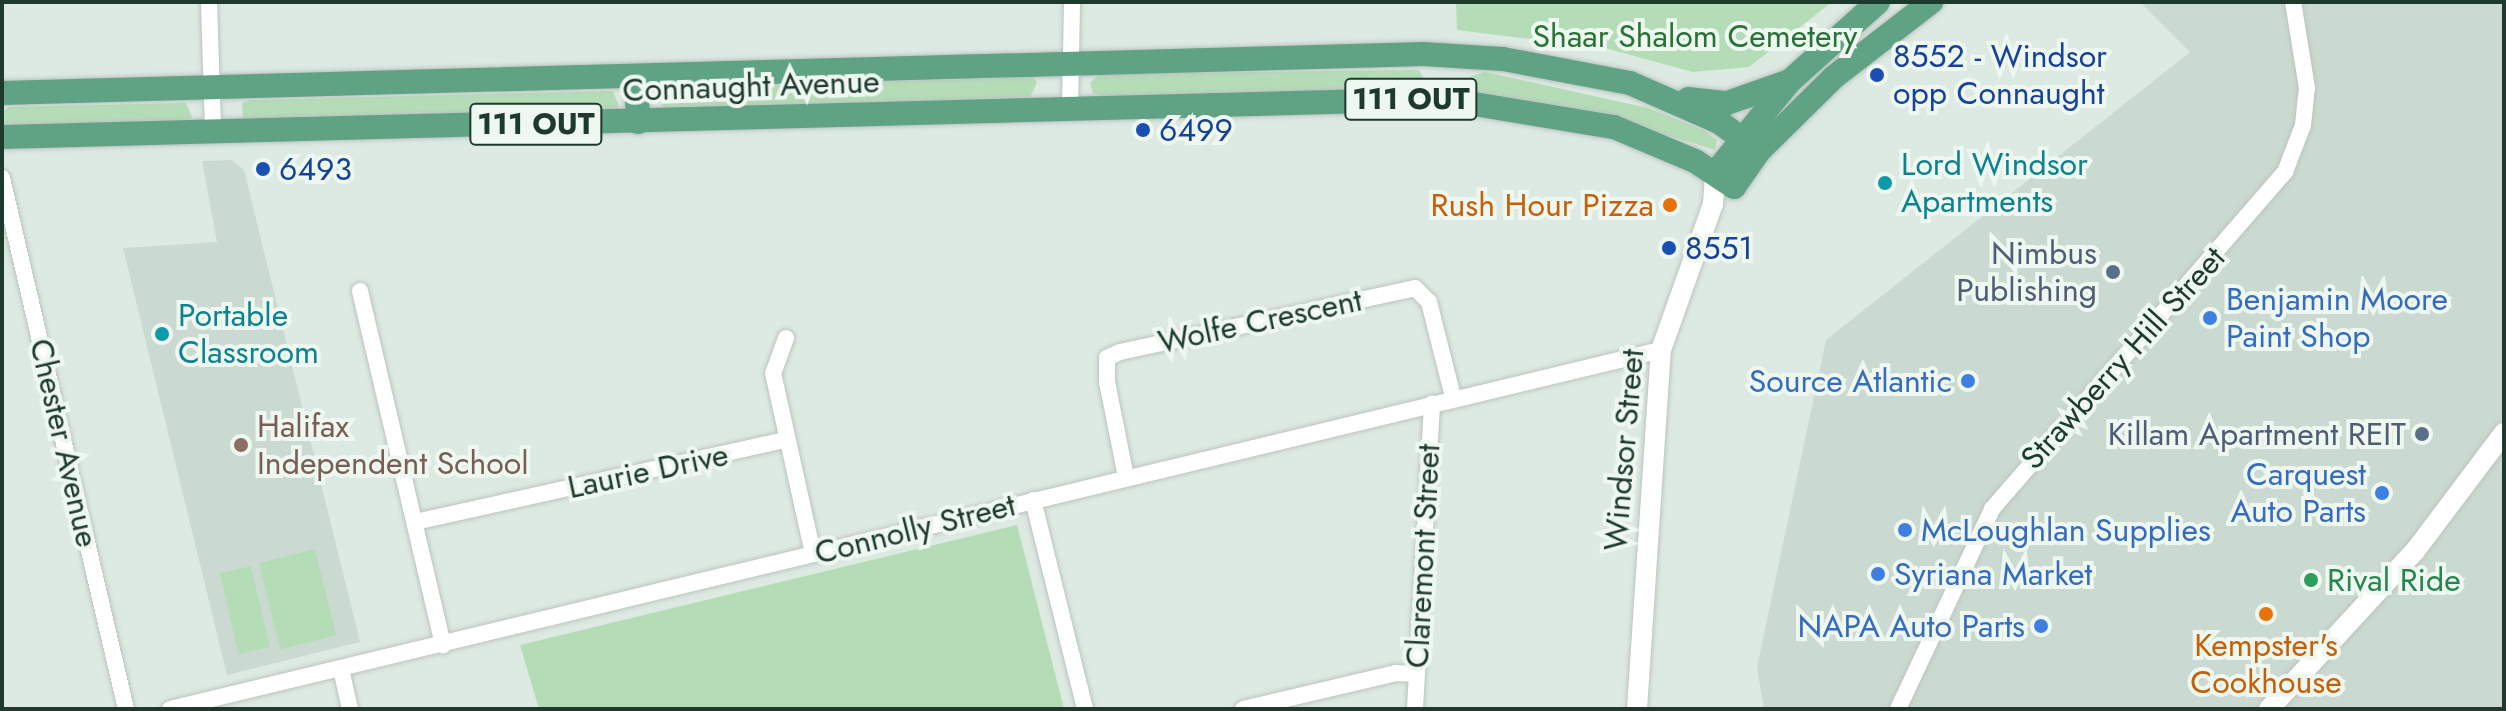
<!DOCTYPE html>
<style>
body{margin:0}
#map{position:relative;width:2506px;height:711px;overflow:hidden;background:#ddeae2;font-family:Jost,sans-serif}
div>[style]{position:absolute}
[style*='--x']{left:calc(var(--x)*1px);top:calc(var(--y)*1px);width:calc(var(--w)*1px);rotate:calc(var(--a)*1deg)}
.built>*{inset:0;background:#cbdad0}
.green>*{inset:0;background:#b4ddb7;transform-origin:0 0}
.roads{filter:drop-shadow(0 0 2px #bcc4c0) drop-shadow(0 0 2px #bcc4c0)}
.minor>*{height:16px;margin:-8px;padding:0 8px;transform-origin:8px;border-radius:8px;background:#fff}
.tertiary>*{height:20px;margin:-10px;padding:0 10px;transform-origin:10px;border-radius:10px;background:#fff}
.primary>*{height:24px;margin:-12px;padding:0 12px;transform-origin:12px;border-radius:12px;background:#5fa384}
.dots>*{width:22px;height:22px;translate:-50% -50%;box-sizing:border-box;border:4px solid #eef7f0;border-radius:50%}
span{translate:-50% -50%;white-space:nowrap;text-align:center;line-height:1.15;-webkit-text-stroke:8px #eef7f0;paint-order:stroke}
.shield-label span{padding:2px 6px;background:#eef7f0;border:2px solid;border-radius:6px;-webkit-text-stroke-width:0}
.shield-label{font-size:30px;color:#1e3a2d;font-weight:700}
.park-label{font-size:32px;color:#267335}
.transit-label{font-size:32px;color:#164399}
.left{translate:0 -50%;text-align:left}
.street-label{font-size:32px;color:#1e3a2d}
.culture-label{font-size:32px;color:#0d838f}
.food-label{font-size:32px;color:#c56008}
.right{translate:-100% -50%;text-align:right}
.service-label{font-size:32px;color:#4e5e75}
.shop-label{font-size:32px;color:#366cbe}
.education-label{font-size:32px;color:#785e54}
.leisure-label{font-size:32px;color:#27864d}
.frame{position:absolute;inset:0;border:4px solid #1e3a2d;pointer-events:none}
</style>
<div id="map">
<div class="built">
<div style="clip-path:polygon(2140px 2px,2504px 2px,2504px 709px,1764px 709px,1757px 667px,1826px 340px,2190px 52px)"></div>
<div style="clip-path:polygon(232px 160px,244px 170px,360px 642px,227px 675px,123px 248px,217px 242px,202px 161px)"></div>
</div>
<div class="green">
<div style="clip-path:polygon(1456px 2px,1832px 2px,1749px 67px,1693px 72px,1605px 48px,1457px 30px)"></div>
<div style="clip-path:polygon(1419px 70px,1426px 83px,1420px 89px,1101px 96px,1093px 93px,1090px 83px,1100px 74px)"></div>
<div style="clip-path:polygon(1485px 72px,1648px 108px,1703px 130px,1717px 140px,1715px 150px,1597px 113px,1480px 94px,1469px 83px,1471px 76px)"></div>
<div style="clip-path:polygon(1032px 77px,1037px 82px,1030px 98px,667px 110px,658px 101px,670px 88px)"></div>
<div style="clip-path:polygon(613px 91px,619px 106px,614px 111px,243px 120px,242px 103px,250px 100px)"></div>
<div style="clip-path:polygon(186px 103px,192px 117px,186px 124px,10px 127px,2px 121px,2px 112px,9px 107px)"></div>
<div style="clip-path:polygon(1017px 525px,1064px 709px,539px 709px,520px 645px)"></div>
<div style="left:315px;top:549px;width:89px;height:58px;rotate:76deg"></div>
<div style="left:251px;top:566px;width:83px;height:32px;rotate:77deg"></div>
</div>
<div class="roads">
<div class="minor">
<div style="--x:209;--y:2;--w:128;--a:88.2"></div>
<div style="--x:1070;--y:108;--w:106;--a:-88.9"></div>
<div style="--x:2;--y:178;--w:545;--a:76.86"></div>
<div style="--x:360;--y:291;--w:364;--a:76.8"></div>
<div style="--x:786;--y:338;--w:37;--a:110"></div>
<div style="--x:773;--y:373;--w:185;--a:77.5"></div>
<div style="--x:1126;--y:477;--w:97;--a:-101.3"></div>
<div style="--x:1107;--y:382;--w:24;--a:-90"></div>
<div style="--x:1107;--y:358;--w:14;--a:-25"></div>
<div style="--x:1120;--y:352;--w:302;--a:-12.2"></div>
<div style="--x:1415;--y:288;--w:20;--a:45"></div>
<div style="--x:1429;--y:302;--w:98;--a:75.8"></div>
<div style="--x:1033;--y:500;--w:215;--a:76"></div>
<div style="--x:415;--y:522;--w:380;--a:-12.5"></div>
<div style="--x:341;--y:669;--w:41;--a:77.3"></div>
<div style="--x:170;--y:709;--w:1534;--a:-13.54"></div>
<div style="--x:1243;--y:709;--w:157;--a:-13.2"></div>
<div style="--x:1396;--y:673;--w:20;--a:3"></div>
<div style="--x:1415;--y:709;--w:306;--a:-86.8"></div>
<div style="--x:1898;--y:709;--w:221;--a:-64.8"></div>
<div style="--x:1992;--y:509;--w:447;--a:-49"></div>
<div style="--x:2285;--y:172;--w:50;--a:-69"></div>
<div style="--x:2303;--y:125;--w:37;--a:-84"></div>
<div style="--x:2307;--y:88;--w:87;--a:-99.2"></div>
</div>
<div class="tertiary">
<div style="--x:1637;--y:709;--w:360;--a:-86.2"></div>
<div style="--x:1661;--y:350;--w:155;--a:-70.4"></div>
<div style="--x:1713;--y:204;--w:31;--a:-86"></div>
<div style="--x:2269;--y:709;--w:215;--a:-47.3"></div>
<div style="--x:2415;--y:551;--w:148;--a:-53"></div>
</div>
<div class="primary">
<div style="--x:636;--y:76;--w:46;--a:87.5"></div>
<div style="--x:2;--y:93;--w:1422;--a:-1.57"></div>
<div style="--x:1423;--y:54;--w:80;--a:3.6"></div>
<div style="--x:1503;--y:59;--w:129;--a:10.7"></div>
<div style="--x:1630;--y:83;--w:97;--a:23.7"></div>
<div style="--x:1719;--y:122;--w:49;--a:35.9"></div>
<div style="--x:1688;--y:99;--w:39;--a:6"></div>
<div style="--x:1727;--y:103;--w:64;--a:-19.3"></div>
<div style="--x:2;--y:137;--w:1443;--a:-1.51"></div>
<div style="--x:1444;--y:99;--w:172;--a:9.4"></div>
<div style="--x:1614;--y:127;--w:88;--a:22.8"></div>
<div style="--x:1695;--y:161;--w:47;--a:33.7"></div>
<div style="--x:1734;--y:187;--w:44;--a:-55.2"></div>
<div style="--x:1759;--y:151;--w:105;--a:-44.6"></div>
<div style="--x:1834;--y:77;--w:123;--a:-37.7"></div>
<div style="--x:1715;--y:173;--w:119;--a:-50.8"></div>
<div style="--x:1790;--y:81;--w:118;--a:-41.9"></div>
</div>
</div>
<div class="dots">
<div style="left:1877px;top:75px;background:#1a4fb4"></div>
<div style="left:1143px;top:130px;background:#1a4fb4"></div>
<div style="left:263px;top:169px;background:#1a4fb4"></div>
<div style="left:1885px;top:183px;background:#0f9aa8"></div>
<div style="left:1670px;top:205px;background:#e8710a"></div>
<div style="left:1669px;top:248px;background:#1a4fb4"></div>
<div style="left:2113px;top:272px;background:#5c6f8a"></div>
<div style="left:2210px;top:318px;background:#3f7fe0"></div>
<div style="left:162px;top:334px;background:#0f9aa8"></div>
<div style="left:1968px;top:381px;background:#3f7fe0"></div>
<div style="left:2422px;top:434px;background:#5c6f8a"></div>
<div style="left:241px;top:445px;background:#8d6e63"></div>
<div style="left:2382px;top:493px;background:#3f7fe0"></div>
<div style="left:1905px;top:530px;background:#3f7fe0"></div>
<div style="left:1878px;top:574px;background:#3f7fe0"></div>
<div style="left:2311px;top:580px;background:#2e9e5b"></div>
<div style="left:2266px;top:614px;background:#e8710a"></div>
<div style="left:2041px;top:626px;background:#3f7fe0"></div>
</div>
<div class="shield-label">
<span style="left:1411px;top:99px">111 OUT</span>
<span style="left:536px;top:124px">111 OUT</span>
</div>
<div class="park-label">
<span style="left:1695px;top:36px">Shaar Shalom Cemetery</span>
</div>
<div class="transit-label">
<span class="left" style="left:1893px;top:75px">8552 - Windsor<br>opp Connaught</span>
<span class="left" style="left:1159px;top:130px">6499</span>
<span class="left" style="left:279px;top:169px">6493</span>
<span class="left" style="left:1685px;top:248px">8551</span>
</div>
<div class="street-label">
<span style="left:751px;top:86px;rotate:-2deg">Connaught Avenue</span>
<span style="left:1260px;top:321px;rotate:-12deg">Wolfe Crescent</span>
<span style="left:2123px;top:358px;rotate:-48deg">Strawberry Hill Street</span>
<span style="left:64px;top:443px;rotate:77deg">Chester Avenue</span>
<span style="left:1624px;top:450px;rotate:-85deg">Windsor Street</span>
<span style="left:648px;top:471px;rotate:-12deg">Laurie Drive</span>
<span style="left:915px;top:529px;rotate:-14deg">Connolly Street</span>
<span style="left:1423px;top:556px;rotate:-87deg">Claremont Street</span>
</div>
<div class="culture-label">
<span class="left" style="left:1901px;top:183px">Lord Windsor<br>Apartments</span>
<span class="left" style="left:178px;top:334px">Portable<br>Classroom</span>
</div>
<div class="food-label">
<span class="right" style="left:1654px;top:205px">Rush Hour Pizza</span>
<span style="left:2266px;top:664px">Kempster's<br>Cookhouse</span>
</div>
<div class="service-label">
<span class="right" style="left:2097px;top:272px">Nimbus<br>Publishing</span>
<span class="right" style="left:2406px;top:434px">Killam Apartment REIT</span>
</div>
<div class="shop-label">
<span class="left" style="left:2226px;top:318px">Benjamin Moore<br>Paint Shop</span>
<span class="right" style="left:1952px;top:381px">Source Atlantic</span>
<span class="right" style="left:2366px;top:493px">Carquest<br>Auto Parts</span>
<span class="left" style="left:1921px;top:530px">McLoughlan Supplies</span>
<span class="left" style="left:1894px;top:574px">Syriana Market</span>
<span class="right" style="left:2025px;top:626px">NAPA Auto Parts</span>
</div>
<div class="education-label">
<span class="left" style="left:257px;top:445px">Halifax<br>Independent School</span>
</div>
<div class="leisure-label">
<span class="left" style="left:2327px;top:580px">Rival Ride</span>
</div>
<div class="frame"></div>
</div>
